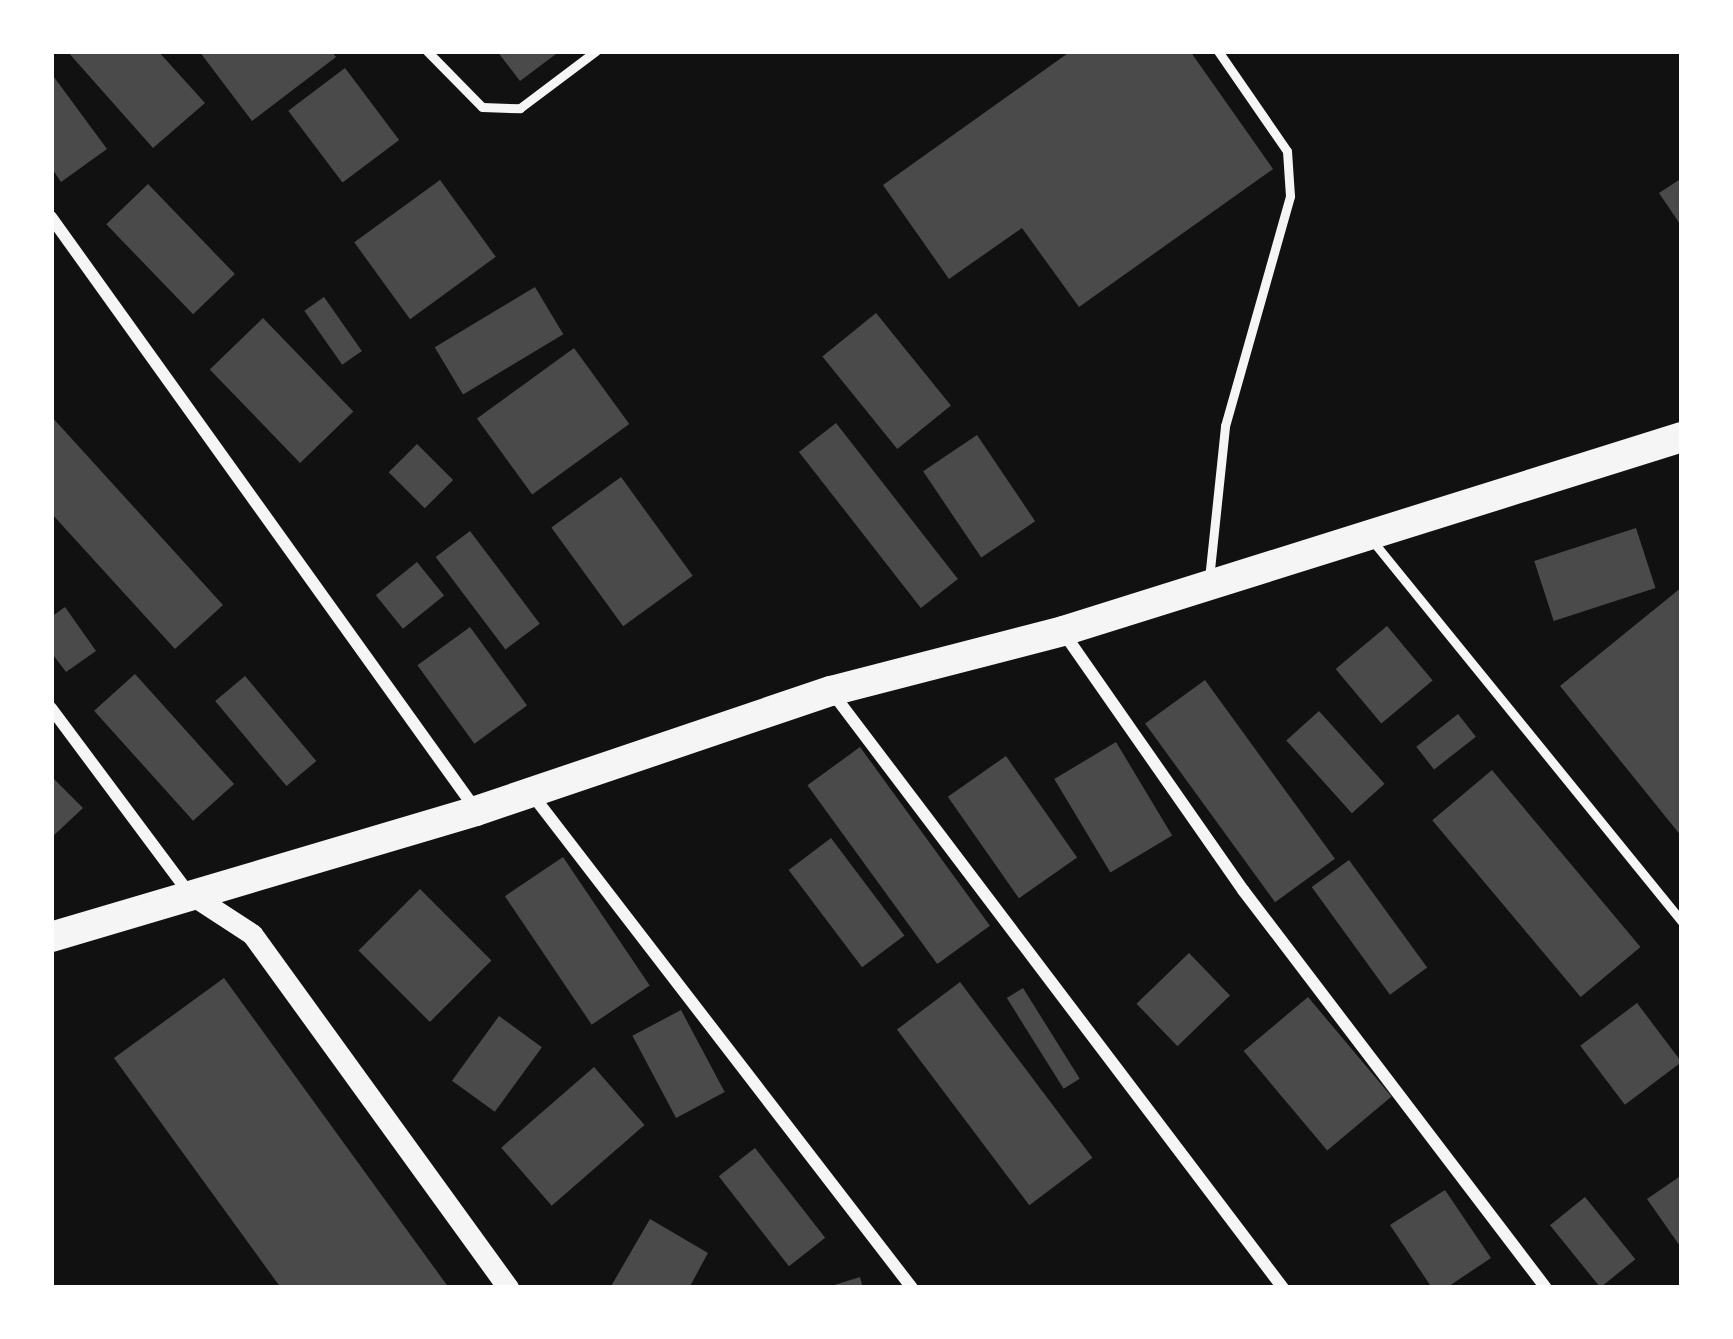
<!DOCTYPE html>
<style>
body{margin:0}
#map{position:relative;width:1733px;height:1339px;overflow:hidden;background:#111;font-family:Montserrat,sans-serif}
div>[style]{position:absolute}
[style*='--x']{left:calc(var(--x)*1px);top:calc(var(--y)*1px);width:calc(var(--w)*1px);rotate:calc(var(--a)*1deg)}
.building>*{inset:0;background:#4a4a4a;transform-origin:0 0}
.service>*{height:9px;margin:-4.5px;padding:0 4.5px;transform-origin:4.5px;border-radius:4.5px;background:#f5f5f5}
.minor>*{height:12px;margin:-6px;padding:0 6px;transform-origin:6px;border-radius:6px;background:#f5f5f5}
.tertiary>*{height:21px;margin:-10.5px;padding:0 10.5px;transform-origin:10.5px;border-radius:10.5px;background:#f5f5f5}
.primary>*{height:30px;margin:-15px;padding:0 15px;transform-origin:15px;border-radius:15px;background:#f5f5f5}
span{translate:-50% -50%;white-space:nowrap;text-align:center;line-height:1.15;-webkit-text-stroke:10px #fff;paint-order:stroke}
.frame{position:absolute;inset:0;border:54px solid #fff;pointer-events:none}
</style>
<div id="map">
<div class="building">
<div style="clip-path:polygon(67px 51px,158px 51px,205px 103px,153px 148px)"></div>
<div style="clip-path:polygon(199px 51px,331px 51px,336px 57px,252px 121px)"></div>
<div style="clip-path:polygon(497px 51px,560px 51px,520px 81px)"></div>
<div style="clip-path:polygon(1071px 51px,1190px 51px,1273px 169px,1079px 307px,1022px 228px,949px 279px,883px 185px)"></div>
<div style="left:345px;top:68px;width:90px;height:71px;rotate:53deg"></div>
<div style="clip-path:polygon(51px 73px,107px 149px,61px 182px,51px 167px)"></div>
<div style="clip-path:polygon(1682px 178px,1682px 227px,1659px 193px)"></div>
<div style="left:440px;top:180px;width:95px;height:106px;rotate:54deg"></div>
<div style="left:148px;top:184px;width:125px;height:58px;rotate:46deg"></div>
<div style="left:535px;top:287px;width:55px;height:117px;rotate:59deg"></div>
<div style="left:324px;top:297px;width:66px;height:24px;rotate:55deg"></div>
<div style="left:876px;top:313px;width:119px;height:69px;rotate:51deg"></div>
<div style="left:263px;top:318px;width:130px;height:74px;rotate:46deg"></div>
<div style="left:574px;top:348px;width:94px;height:120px;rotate:54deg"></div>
<div style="clip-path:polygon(51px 416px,223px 605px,175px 649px,51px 513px)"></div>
<div style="left:836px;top:423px;width:198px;height:47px;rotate:52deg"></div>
<div style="left:977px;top:435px;width:104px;height:65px;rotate:56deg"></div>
<div style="left:417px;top:444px;width:51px;height:40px;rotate:45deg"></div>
<div style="left:621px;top:477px;width:122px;height:86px;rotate:54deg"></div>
<div style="left:1636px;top:528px;width:63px;height:107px;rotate:72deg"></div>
<div style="left:470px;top:531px;width:116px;height:43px;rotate:53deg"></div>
<div style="left:417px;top:562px;width:43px;height:53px;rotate:51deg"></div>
<div style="clip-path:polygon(1682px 587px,1682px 837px,1560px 686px)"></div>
<div style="clip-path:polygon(65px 607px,96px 651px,66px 672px,51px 652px,51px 617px)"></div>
<div style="left:1387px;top:626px;width:71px;height:67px;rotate:50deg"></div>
<div style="left:470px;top:627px;width:97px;height:65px;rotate:54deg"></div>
<div style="left:135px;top:674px;width:148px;height:55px;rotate:48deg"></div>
<div style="left:245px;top:676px;width:111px;height:39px;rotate:50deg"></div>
<div style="left:1205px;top:680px;width:221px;height:74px;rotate:54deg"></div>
<div style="left:1319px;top:711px;width:98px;height:44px;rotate:48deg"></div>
<div style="left:1458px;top:714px;width:29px;height:53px;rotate:52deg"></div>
<div style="left:1116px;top:742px;width:109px;height:72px;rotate:59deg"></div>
<div style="left:860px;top:747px;width:221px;height:65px;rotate:54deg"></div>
<div style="left:1006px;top:756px;width:124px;height:71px;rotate:55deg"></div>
<div style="left:1492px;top:770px;width:231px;height:78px;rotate:50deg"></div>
<div style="clip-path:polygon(51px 776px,83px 808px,51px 838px)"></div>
<div style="left:831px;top:838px;width:122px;height:53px;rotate:53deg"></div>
<div style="left:563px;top:857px;width:155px;height:70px;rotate:56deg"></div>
<div style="left:1349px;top:860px;width:133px;height:46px;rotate:54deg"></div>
<div style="left:420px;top:889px;width:101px;height:87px;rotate:45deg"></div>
<div style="left:1189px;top:953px;width:59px;height:73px;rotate:46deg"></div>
<div style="clip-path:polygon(224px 978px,449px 1288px,281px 1288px,114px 1058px)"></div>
<div style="left:960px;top:982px;width:220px;height:79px;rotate:53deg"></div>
<div style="left:1023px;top:988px;width:107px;height:19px;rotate:58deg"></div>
<div style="left:1308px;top:997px;width:130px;height:84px;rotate:50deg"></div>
<div style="left:1637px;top:1003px;width:74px;height:71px;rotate:53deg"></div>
<div style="left:681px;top:1010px;width:93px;height:55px;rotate:62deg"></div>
<div style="left:499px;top:1016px;width:53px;height:80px;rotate:36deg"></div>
<div style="left:594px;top:1067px;width:77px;height:123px;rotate:49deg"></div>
<div style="left:755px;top:1148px;width:114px;height:46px;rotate:52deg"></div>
<div style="clip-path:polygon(1682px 1175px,1682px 1249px,1647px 1199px)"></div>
<div style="clip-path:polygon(1445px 1190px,1491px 1258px,1446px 1288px,1432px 1288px,1390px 1225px)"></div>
<div style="left:1585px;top:1197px;width:80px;height:45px;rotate:51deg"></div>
<div style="clip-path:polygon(650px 1219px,708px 1253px,689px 1288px,610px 1288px)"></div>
<div style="clip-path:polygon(860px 1277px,863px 1288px,828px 1288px,828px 1287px)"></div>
</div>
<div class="service">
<div style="--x:427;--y:51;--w:78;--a:45.5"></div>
<div style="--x:482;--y:107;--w:38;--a:2"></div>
<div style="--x:520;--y:108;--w:95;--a:-36.9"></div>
<div style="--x:1371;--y:539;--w:493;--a:50.9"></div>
<div style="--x:1209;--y:579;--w:154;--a:-84"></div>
<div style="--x:1225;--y:426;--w:239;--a:-74.2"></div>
<div style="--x:1290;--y:196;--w:45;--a:-93.8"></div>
<div style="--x:1287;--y:151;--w:121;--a:-124.6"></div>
</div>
<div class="minor">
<div style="--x:51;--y:217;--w:730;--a:54.37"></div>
<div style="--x:1063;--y:632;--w:315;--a:55.1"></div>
<div style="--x:1243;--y:890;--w:500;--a:52.72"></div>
<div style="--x:831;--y:691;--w:749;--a:52.87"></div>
<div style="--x:51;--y:708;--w:229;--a:53.3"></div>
<div style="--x:531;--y:793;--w:625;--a:52.41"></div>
</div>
<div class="tertiary">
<div style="--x:189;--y:893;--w:75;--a:33.1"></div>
<div style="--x:252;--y:934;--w:437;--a:54.1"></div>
</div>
<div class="primary">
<div style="--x:51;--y:937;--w:443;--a:-16.5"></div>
<div style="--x:476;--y:811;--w:375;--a:-18.7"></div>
<div style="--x:831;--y:691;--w:240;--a:-14.5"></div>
<div style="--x:1063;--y:631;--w:649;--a:-17.4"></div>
</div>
<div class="frame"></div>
</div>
